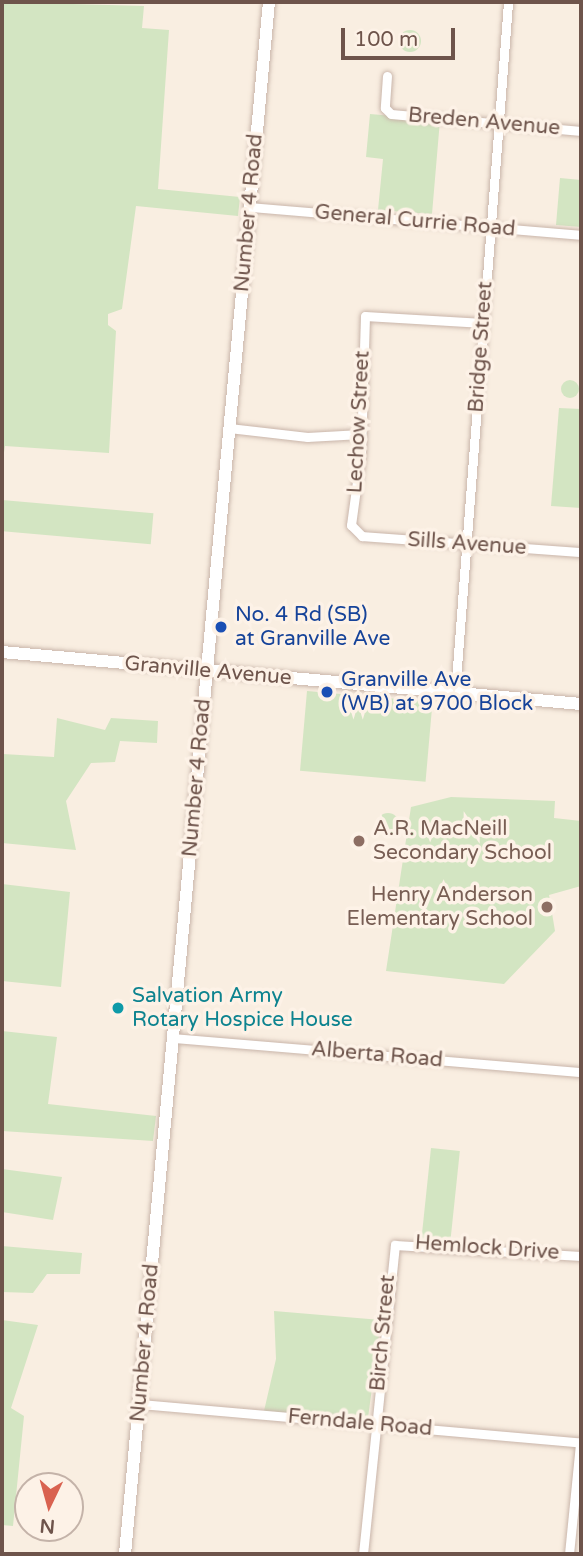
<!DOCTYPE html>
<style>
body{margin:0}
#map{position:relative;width:583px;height:1556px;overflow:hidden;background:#f9eee1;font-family:"Varela Round",sans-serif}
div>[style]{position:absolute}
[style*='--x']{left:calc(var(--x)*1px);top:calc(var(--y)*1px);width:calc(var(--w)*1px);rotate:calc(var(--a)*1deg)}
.green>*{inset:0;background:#d3e5c2;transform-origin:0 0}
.round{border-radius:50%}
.roads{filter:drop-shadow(0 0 2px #c9b5aa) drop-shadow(0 0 2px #c9b5aa)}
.street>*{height:9px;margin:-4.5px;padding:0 4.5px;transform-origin:4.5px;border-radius:4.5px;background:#fff}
.secondary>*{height:12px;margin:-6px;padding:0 6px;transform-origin:6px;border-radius:6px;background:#fff}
.dots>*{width:19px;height:19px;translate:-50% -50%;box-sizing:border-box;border:4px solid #fdf2e7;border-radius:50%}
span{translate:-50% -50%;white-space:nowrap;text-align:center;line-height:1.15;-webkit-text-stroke:7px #fdf2e7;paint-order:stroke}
.street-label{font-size:21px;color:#6e544b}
.transit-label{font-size:21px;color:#164399}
.left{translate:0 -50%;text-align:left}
.education-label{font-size:21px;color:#785e54}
.right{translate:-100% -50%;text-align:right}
.culture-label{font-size:21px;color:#0d838f}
.frame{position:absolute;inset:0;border:4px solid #6e544b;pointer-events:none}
.north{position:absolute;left:14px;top:1472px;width:70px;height:70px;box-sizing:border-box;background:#fdf2e7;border:2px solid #c4b3a9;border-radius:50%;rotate:185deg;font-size:19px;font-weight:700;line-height:28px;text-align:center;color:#6e544b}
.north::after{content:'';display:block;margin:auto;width:24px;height:32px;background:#d96250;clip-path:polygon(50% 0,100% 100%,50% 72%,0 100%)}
.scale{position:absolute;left:341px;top:28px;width:114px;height:32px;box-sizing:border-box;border:4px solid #6e544b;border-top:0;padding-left:9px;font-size:21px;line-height:24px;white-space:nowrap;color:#6e544b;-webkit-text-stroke:5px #fdf2e7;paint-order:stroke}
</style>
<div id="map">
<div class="green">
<div style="clip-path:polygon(2px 2px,144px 6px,142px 28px,169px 30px,158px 189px,240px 197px,238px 216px,136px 206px,122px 309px,108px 314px,108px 325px,116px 331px,109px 453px,5px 446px,2px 466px)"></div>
<div class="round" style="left:399px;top:30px;width:22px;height:22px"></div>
<div style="clip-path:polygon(370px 114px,440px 120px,432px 214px,378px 210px,383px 159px,366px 157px)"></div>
<div style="clip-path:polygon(560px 178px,581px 180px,581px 227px,556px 225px)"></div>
<div class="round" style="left:561px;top:380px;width:18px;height:18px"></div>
<div style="clip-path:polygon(559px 408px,581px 409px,581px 508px,551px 506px)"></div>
<div style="left:2px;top:500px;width:152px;height:31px;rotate:5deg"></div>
<div style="left:307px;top:691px;width:126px;height:80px;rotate:5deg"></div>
<div style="clip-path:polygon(57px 718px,105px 730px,111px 718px,158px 721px,157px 743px,120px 741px,115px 762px,91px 763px,66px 801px,76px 850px,2px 843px,3px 754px,54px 757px)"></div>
<div style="clip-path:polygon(451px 797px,555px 801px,554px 818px,581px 821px,581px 886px,549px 895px,555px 931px,504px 984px,386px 971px,411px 807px)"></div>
<div class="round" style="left:377px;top:813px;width:22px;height:22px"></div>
<div style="clip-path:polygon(2px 884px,70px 892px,61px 987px,2px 981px)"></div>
<div style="clip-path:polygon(2px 1031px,57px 1037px,48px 1104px,156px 1116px,153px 1141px,2px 1131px)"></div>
<div style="left:431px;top:1148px;width:29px;height:95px;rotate:6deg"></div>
<div style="clip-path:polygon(2px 1169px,62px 1177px,53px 1220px,2px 1212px)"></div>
<div style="clip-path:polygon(2px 1246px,82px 1253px,80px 1274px,47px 1274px,33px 1293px,2px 1292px)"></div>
<div style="clip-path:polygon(274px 1311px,381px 1320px,368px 1418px,264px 1411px,276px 1359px)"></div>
<div style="clip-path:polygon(2px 1320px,38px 1325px,11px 1408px,24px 1416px,13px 1526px,2px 1525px)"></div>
</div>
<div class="roads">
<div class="street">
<div style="--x:387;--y:76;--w:32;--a:94"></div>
<div style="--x:385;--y:108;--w:8;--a:45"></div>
<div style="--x:391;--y:114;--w:191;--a:5.1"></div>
<div style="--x:250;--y:207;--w:332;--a:4.8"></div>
<div style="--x:483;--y:323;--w:118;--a:-176.6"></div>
<div style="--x:365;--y:316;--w:136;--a:91.7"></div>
<div style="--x:361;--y:452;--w:74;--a:97.8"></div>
<div style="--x:351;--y:525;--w:16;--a:45"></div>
<div style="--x:362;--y:536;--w:220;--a:4.2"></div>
<div style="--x:229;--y:428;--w:79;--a:6.6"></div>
<div style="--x:307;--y:437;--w:54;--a:-3.2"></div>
<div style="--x:455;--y:693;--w:693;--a:-85.61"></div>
<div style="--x:173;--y:1038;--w:409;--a:4.8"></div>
<div style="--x:139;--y:1404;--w:444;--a:5"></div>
<div style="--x:363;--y:1554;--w:311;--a:-84.1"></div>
<div style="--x:395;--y:1245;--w:186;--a:3.4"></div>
<div style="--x:569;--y:1554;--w:112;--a:-84.3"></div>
</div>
<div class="secondary">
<div style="--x:2;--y:652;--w:581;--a:5.13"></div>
<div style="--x:125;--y:1554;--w:1559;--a:-84.7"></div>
</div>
</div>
<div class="dots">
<div style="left:221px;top:627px;background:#1a4fb4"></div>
<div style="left:327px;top:692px;background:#1a4fb4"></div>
<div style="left:359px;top:841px;background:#8d6e63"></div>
<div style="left:547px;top:907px;background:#8d6e63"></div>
<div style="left:118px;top:1008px;background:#0f9aa8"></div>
</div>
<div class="street-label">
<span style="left:484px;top:122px;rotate:5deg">Breden Avenue</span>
<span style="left:249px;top:213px;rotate:-85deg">Number 4 Road</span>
<span style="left:415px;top:221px;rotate:5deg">General Currie Road</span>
<span style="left:481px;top:347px;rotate:-86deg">Bridge Street</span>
<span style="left:359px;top:422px;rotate:-87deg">Lechow Street</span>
<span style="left:467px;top:544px;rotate:4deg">Sills Avenue</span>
<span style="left:208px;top:671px;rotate:5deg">Granville Avenue</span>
<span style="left:197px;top:778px;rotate:-85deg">Number 4 Road</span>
<span style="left:377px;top:1055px;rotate:5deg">Alberta Road</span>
<span style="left:487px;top:1248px;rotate:4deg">Hemlock Drive</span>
<span style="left:383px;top:1333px;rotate:-85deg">Birch Street</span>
<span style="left:145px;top:1343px;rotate:-85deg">Number 4 Road</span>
<span style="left:360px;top:1423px;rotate:5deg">Ferndale Road</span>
</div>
<div class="transit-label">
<span class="left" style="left:235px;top:627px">No. 4 Rd (SB)<br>at Granville Ave</span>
<span class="left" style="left:341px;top:692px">Granville Ave<br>(WB) at 9700 Block</span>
</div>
<div class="education-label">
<span class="left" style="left:373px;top:841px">A.R. MacNeill<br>Secondary School</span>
<span class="right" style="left:533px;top:907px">Henry Anderson<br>Elementary School</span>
</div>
<div class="culture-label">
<span class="left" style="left:132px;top:1008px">Salvation Army<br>Rotary Hospice House</span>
</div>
<div class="frame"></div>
<div class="north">N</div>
<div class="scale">100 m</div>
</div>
